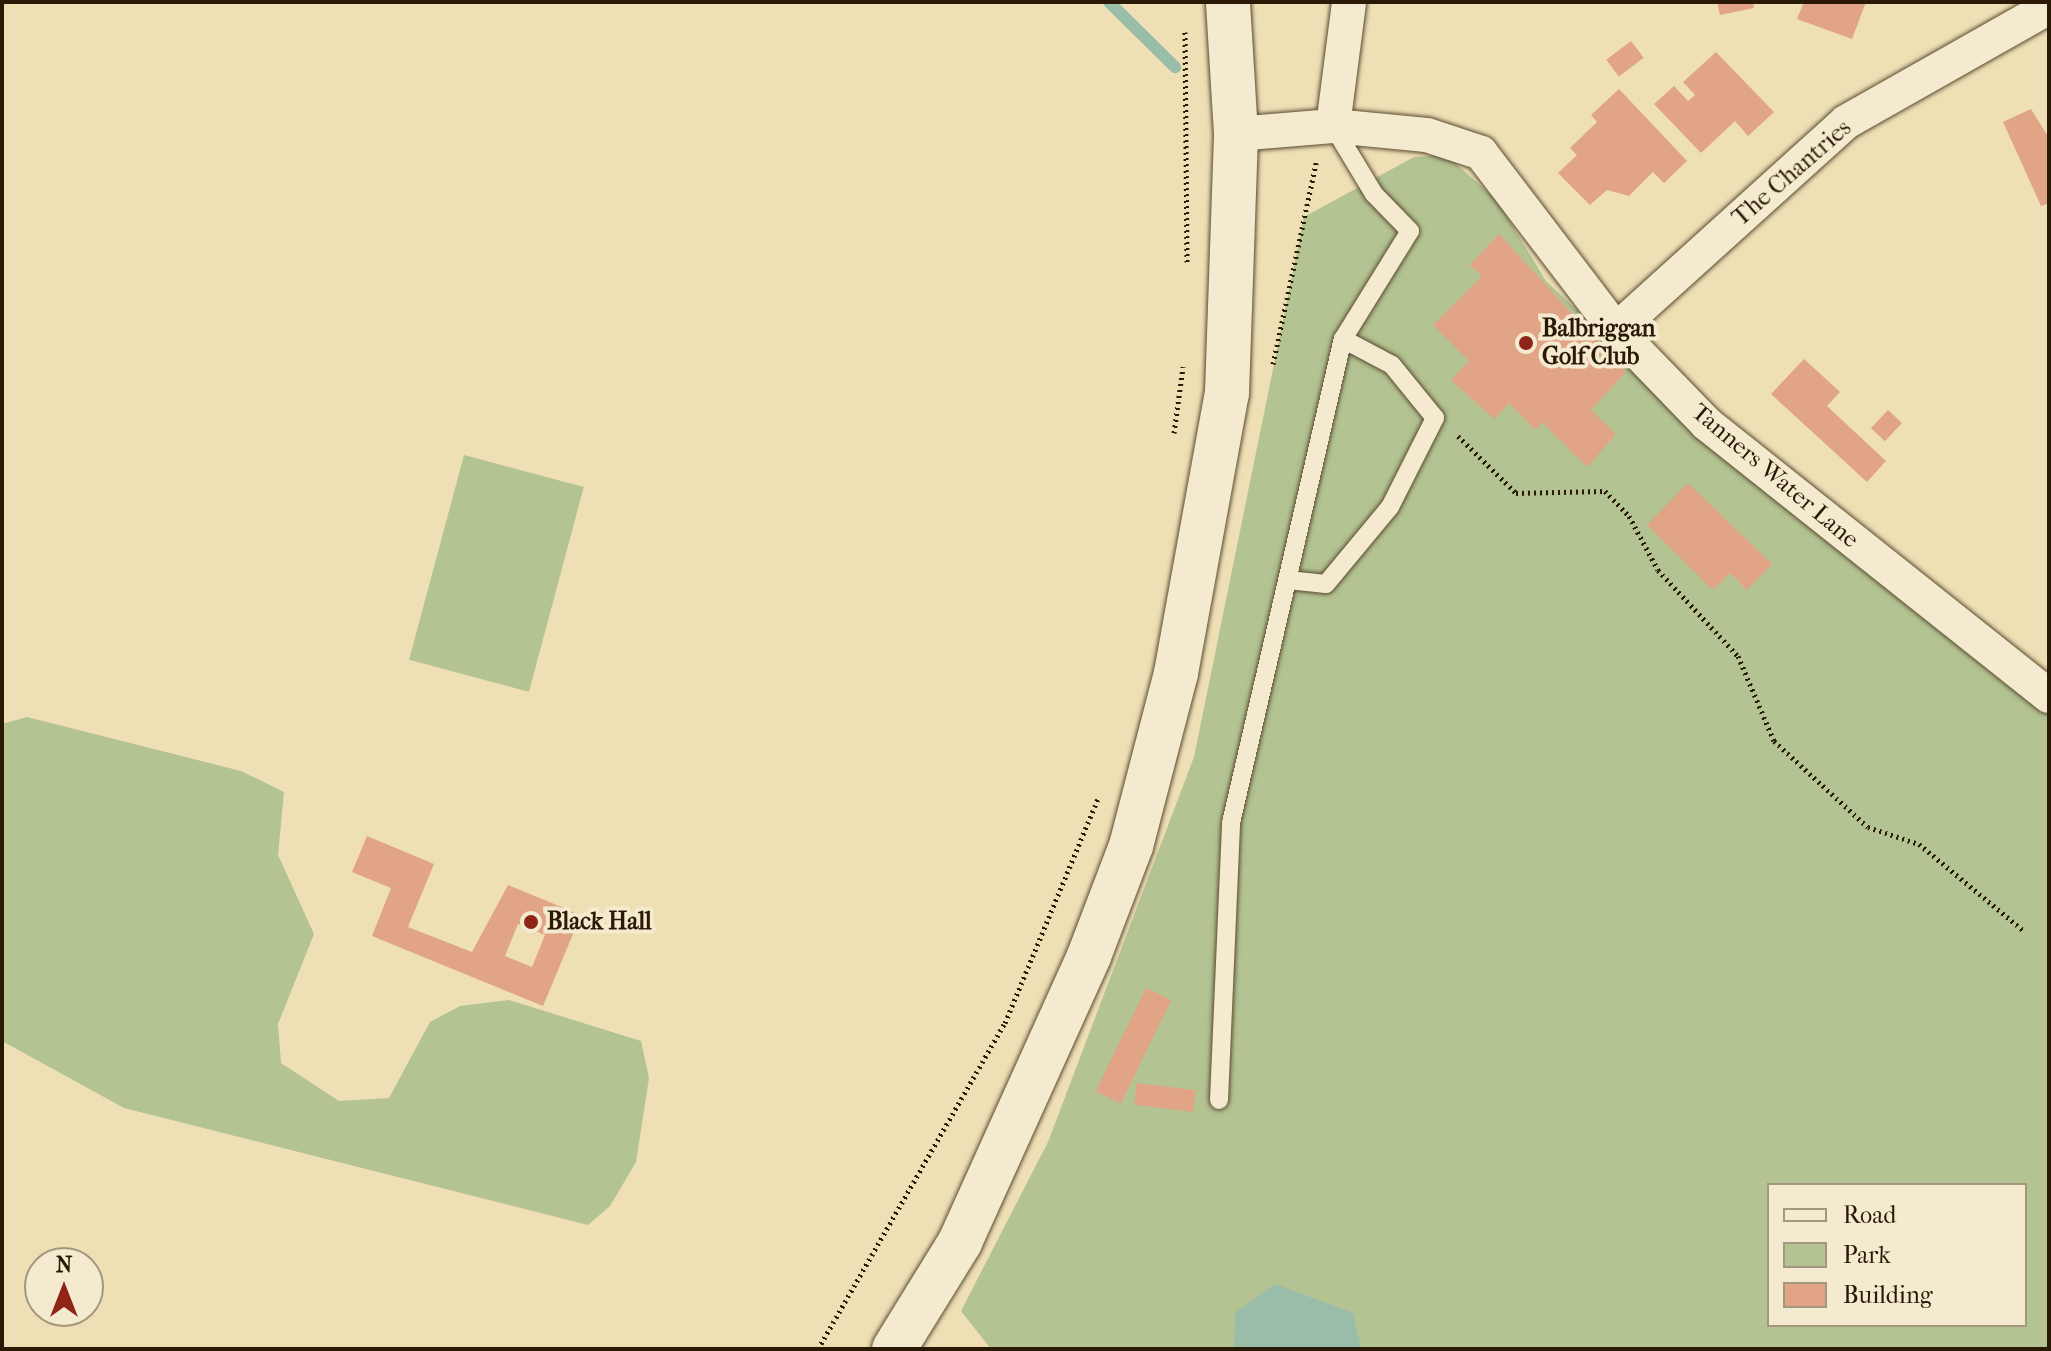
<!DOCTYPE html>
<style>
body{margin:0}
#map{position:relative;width:2051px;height:1351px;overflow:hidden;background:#eedfb5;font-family:"IM FELL French Canon",serif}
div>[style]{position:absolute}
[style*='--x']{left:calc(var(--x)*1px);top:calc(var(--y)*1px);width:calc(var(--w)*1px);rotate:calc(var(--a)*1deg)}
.green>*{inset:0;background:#b3c391;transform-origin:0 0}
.water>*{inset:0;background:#9abdaa}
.stream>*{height:12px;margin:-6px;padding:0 6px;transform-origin:6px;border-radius:6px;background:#9abdaa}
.building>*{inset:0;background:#e2a486;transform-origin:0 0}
.path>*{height:5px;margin-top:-2.5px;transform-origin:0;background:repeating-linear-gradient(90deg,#2a1a05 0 2px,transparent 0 6px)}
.roads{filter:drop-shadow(0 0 2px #5b4b31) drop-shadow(0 0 2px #5b4b31)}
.lane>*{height:18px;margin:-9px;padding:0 9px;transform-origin:9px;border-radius:9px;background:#f4eacf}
.street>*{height:34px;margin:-17px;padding:0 17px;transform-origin:17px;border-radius:17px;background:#f4eacf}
.secondary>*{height:44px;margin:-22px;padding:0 22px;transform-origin:22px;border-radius:22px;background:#f4eacf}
.dots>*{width:22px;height:22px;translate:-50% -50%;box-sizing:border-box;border:4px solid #f4eacf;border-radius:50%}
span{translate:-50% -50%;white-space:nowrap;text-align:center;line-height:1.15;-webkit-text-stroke:8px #f4eacf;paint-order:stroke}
.street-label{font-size:24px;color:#2a1a05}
.poi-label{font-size:24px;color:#2a1a05;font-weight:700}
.left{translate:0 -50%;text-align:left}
.frame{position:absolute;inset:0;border:4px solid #2a1a05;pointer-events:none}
.legend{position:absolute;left:1767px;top:1183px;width:260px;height:144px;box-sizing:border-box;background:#f4eacf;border:2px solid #a3977e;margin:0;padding:10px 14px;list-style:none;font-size:24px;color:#2a1a05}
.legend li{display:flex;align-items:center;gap:16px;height:40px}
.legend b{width:40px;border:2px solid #a3977e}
.north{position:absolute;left:24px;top:1247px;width:80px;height:80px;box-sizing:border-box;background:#f4eacf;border:2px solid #a3977e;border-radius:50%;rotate:0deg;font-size:22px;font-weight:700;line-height:32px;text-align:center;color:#2a1a05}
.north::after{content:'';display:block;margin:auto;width:28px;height:36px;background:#8f2418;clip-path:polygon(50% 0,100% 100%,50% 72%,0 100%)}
</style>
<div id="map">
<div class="green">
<div style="clip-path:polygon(evenodd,1446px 155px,1497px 200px,1546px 281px,1701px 426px,2049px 700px,2049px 1349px,991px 1349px,961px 1311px,1048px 1142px,1194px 757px,1304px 217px,1414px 157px,1446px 155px,1769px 1185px,2025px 1185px,2025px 1325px,1769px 1325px,1769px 1185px)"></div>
<div style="left:464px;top:455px;width:124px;height:212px;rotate:15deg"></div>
<div style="clip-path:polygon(27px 717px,241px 771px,284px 792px,278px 855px,314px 934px,278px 1024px,281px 1063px,339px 1101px,389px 1098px,430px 1022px,460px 1006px,509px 1000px,641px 1041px,649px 1078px,636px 1162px,610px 1206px,588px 1225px,124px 1108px,2px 1041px,2px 724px)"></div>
</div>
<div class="water">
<div style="clip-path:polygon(1275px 1284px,1353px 1313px,1361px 1349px,1234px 1349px,1235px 1313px)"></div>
</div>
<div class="stream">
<div style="--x:1109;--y:2;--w:93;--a:44.6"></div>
</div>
<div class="building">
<div style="clip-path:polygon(1717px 2px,1753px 2px,1754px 8px,1720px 15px)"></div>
<div style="clip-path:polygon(1804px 2px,1866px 2px,1852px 39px,1797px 19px)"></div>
<div style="left:1631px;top:41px;width:21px;height:31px;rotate:53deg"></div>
<div style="clip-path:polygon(1716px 52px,1774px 112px,1748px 136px,1735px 121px,1701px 153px,1654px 104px,1674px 86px,1688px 101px,1695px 95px,1683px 82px)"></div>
<div style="clip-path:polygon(1619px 89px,1687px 161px,1664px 183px,1653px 172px,1629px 196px,1607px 190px,1590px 205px,1558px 173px,1577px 155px,1570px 148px,1597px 122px,1591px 115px)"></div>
<div style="clip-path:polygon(2031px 109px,2049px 138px,2049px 203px,2041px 206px,2003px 122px)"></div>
<div style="clip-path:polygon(1499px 234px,1626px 372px,1591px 410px,1616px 434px,1587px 467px,1542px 422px,1536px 430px,1509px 403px,1494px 419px,1451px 380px,1469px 361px,1433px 325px,1482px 276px,1470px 265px)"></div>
<div style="clip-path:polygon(1804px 359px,1840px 392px,1827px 406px,1886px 461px,1867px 482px,1771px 394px)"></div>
<div style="left:1888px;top:410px;width:19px;height:25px;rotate:43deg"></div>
<div style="clip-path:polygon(1688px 483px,1772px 564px,1747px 590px,1730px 573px,1713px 590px,1647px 525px)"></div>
<div style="clip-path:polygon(evenodd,367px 836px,434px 864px,408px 927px,472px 952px,508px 885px,581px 915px,543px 1006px,372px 936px,391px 888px,352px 872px,367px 836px,518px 924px,545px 935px,532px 967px,505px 956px,518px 924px)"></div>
<div style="left:1146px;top:988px;width:28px;height:115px;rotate:26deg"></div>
<div style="left:1137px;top:1083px;width:59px;height:22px;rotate:7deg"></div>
</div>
<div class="path">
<div style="--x:1185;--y:32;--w:230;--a:89.5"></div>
<div style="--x:1273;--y:364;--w:206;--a:-77.9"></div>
<div style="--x:1174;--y:433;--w:67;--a:-82.2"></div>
<div style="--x:1458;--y:436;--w:81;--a:44.5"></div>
<div style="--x:1516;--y:493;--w:89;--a:-1.3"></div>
<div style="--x:1605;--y:491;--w:35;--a:46"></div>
<div style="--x:1629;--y:516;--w:61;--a:61.8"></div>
<div style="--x:1658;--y:570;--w:117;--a:47.1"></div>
<div style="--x:1738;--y:656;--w:92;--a:67"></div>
<div style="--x:1774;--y:741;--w:127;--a:42.5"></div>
<div style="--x:1868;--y:827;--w:54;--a:18.4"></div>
<div style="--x:1919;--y:844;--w:135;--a:39.6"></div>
<div style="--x:818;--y:1349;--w:376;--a:-60.2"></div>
<div style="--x:1005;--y:1023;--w:243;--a:-67.5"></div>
</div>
<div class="roads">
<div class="lane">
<div style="--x:1288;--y:580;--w:38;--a:6"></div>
<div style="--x:1326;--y:584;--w:100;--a:-50.3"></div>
<div style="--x:1390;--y:507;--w:100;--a:-63.2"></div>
<div style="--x:1435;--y:418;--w:68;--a:-129.1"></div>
<div style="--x:1392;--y:365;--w:55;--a:-152"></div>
<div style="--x:1219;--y:1100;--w:277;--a:-87.5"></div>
<div style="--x:1231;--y:823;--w:497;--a:-77"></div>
<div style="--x:1343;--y:339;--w:127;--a:-58.2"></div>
<div style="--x:1410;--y:231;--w:52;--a:-134.2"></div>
<div style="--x:1374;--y:194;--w:79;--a:-121.1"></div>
</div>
<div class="street">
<div style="--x:1333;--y:126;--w:125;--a:-82.6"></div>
<div style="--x:1236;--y:134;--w:97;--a:-4.7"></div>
<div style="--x:1333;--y:126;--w:94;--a:5.5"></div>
<div style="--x:1427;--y:135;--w:57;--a:18.4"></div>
<div style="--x:1481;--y:153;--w:223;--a:52.7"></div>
<div style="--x:1616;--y:330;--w:131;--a:45.9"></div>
<div style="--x:1707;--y:424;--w:437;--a:38.5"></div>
<div style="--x:1616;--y:330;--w:310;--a:-42.1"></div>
<div style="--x:1846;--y:122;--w:233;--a:-29.5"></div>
</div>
<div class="secondary">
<div style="--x:894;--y:1349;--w:126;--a:-58.3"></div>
<div style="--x:960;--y:1242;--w:314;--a:-65.7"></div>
<div style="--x:1089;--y:956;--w:118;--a:-69.1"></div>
<div style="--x:1131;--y:846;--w:179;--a:-75.4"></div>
<div style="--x:1176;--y:673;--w:285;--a:-79.7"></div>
<div style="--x:1227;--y:393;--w:259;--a:-88"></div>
<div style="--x:1236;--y:134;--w:132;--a:-93.5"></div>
</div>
</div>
<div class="dots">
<div style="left:1526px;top:343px;background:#8f2418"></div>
<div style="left:531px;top:922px;background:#8f2418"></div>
</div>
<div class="street-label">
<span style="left:1792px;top:173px;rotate:-41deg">The Chantries</span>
<span style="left:1775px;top:476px;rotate:40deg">Tanners Water Lane</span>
</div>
<div class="poi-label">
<span class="left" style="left:1542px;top:343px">Balbriggan<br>Golf Club</span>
<span class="left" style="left:547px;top:922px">Black Hall</span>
</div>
<div class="frame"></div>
<ul class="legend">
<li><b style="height:10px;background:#f4eacf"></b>Road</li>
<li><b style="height:22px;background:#b3c391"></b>Park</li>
<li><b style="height:22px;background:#e2a486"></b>Building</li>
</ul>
<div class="north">N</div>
</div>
